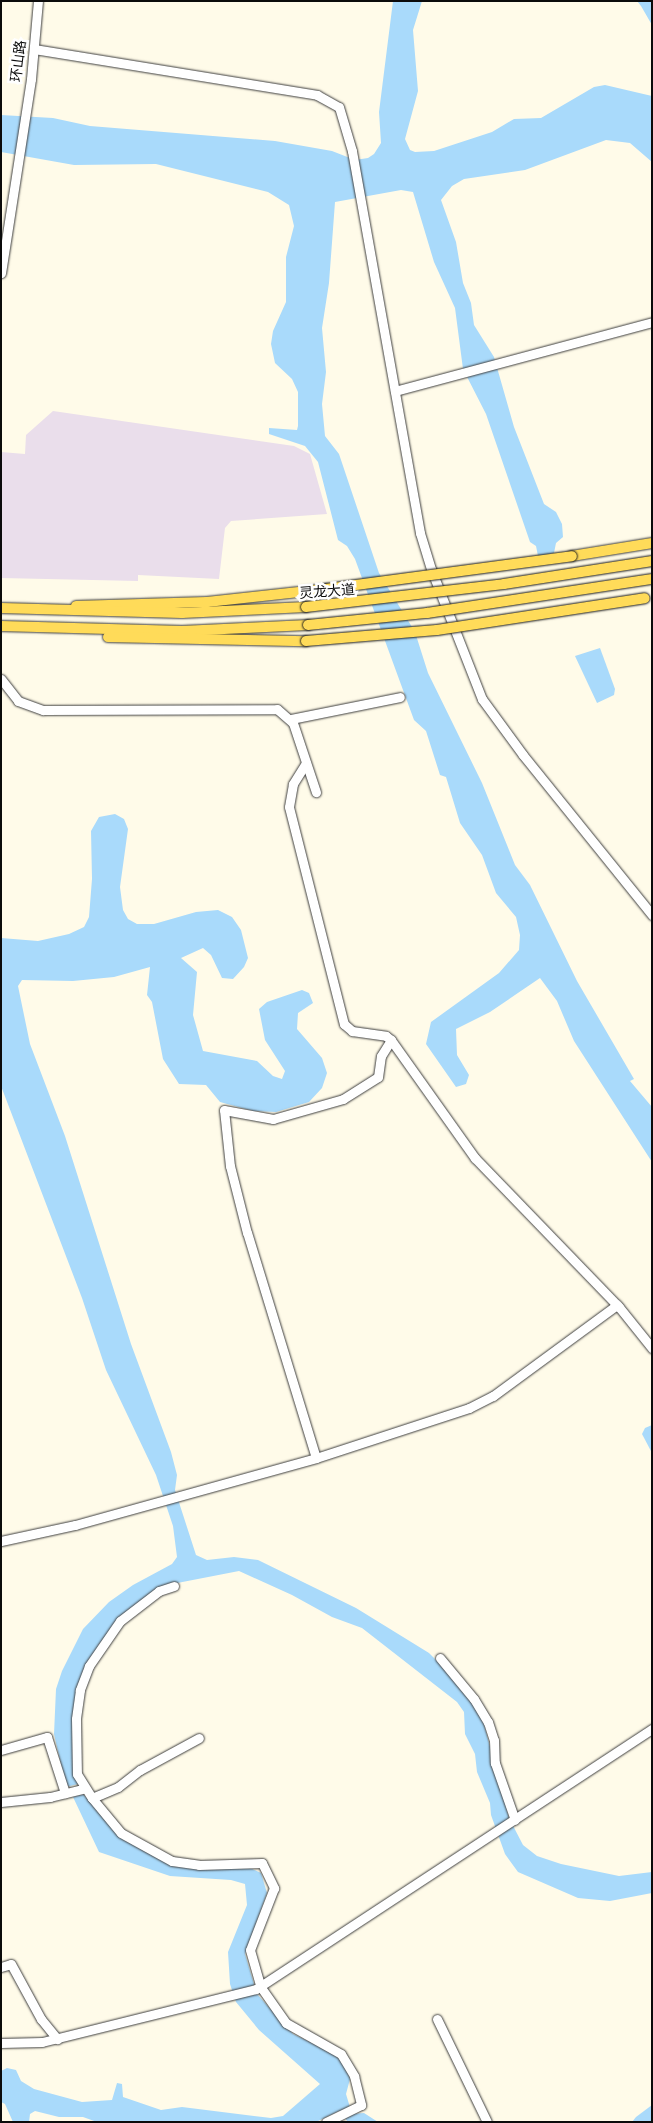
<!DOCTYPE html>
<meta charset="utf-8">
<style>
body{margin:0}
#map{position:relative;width:653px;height:2123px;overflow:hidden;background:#fffbe9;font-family:"Roboto Serif","Noto Sans SC",serif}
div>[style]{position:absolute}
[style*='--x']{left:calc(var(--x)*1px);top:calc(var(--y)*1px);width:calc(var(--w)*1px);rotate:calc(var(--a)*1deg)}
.industrial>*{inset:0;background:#eadeeb}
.water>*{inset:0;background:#a9dafb}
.roads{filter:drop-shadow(0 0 1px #3e3e3e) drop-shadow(0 0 1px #3e3e3e)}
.minor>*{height:9px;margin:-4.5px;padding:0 4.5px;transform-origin:4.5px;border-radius:4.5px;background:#fff}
.major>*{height:10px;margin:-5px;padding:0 5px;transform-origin:5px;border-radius:5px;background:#ffdb59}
.bridges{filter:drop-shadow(0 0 1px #1c1c1c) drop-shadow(0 0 1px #1c1c1c)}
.major-bridge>*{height:10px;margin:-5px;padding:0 5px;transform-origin:5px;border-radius:5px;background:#ffdb59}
span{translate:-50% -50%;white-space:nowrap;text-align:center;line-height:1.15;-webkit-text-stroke:5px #fff;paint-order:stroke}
.street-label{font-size:14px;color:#0b0b0b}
.frame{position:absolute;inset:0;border:2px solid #0b0b0b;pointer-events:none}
</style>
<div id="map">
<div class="industrial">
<div style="clip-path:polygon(53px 411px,294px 446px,310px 454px,327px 514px,231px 521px,225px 528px,219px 579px,138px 575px,138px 581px,1px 578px,1px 452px,25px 454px,26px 435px)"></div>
</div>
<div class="water">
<div style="clip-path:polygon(393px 1px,422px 1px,413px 30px,418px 91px,405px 139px,410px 150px,415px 152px,434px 151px,492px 132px,514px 119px,541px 118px,594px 87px,605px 85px,652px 96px,652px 162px,630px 143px,606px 140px,525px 170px,464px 179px,452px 186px,441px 200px,456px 242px,463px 283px,471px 303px,474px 325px,494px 357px,514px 427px,544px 504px,556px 512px,562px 524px,563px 537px,556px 543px,554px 553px,538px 556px,536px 546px,530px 542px,486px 414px,463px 369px,455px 308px,434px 262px,413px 192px,401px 190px,335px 202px,329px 283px,322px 328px,326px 372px,322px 404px,325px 436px,339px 454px,379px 573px,415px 632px,428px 673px,482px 783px,515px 865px,530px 885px,577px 981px,634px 1079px,630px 1081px,652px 1107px,652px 1162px,574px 1041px,557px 1001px,540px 978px,490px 1012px,456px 1029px,457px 1055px,469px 1075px,466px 1084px,456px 1087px,426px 1044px,431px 1022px,499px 973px,519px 950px,520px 935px,516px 917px,496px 893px,482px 855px,460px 823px,446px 777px,440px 775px,426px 731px,414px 720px,355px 559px,347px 546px,338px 540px,318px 462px,305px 446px,269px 434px,269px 428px,297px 430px,298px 426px,298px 392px,292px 379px,275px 363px,271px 344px,273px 331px,286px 302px,286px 257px,294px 226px,289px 205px,268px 192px,156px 164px,74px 165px,1px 152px,1px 115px,53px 118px,90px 126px,275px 141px,332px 151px,355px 160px,368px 158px,374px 154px,381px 143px,379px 112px)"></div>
<div style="clip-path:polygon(637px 1px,652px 1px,652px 25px,641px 6px)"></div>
<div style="clip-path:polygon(600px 648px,615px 689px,614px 695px,597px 703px,575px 656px)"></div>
<div style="clip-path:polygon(115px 814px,124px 819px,128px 829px,120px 887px,123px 910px,128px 919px,137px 924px,154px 924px,196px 912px,218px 910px,232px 917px,241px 930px,248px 958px,244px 967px,233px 979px,222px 978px,211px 955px,203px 948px,181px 958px,197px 972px,193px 1015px,203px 1051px,257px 1061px,273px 1076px,282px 1079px,285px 1071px,265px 1040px,259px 1009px,267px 1002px,302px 990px,309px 993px,313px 1003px,298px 1013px,297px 1029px,322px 1058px,327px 1073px,322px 1088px,309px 1102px,276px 1112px,253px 1111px,220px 1102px,206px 1085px,179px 1084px,163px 1059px,152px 1002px,147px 995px,150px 967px,114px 977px,73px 981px,22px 980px,18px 986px,30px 1044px,65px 1136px,131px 1344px,171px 1452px,177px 1475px,175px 1490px,196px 1555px,207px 1560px,234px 1557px,258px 1560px,356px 1608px,429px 1653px,457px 1681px,481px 1713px,509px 1818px,523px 1845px,537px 1856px,561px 1864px,619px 1876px,652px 1872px,652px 1893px,610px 1901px,578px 1898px,518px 1872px,505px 1854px,491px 1815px,490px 1803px,477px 1772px,475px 1754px,465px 1734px,464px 1712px,457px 1702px,362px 1628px,332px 1617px,292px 1595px,239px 1571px,167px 1585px,99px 1644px,73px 1716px,73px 1767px,78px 1784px,66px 1787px,54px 1734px,56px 1689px,62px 1671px,83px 1629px,109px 1602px,133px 1585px,172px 1564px,177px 1557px,173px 1526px,156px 1475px,106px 1370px,82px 1298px,1px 1086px,1px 938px,38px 941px,69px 934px,84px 927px,89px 917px,92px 879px,91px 831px,99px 817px)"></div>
<div style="clip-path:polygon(652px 1425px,652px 1453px,642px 1434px,645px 1428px)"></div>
<div style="clip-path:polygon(83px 1794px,123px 1838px,191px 1868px,250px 1868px,261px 1873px,267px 1893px,245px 1954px,257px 1994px,293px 2034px,342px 2057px,350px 2079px,346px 2094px,352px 2114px,364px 2113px,378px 2122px,348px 2122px,339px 2111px,316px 2122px,97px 2122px,83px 2117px,59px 2117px,35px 2111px,30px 2114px,29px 2122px,13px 2122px,5px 2104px,1px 2102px,1px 2071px,7px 2068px,16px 2070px,21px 2081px,34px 2089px,82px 2102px,112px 2100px,117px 2083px,122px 2084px,123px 2097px,161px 2110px,182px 2107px,271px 2118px,283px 2116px,320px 2084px,259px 2030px,236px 2002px,230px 1984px,228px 1952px,247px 1905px,245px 1884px,231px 1880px,170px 1876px,99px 1852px,73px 1797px)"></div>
<div style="clip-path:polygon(652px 2105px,652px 2122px,632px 2122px,636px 2117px)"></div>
</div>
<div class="roads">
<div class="minor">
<div style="--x:34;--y:49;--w:287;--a:9.2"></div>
<div style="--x:317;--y:95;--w:25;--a:29"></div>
<div style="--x:339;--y:107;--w:46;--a:73.5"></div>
<div style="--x:352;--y:151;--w:388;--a:79.9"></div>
<div style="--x:420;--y:533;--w:38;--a:73"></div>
<div style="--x:431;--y:569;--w:140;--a:68.6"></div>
<div style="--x:482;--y:699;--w:69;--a:53.8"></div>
<div style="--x:523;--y:755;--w:206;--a:51.1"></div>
<div style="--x:1;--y:273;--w:196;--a:-81.2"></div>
<div style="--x:31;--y:79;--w:78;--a:-84.9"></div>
<div style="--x:395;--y:391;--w:266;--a:-15"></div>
<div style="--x:1;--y:679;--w:28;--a:52"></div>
<div style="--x:18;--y:701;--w:27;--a:20"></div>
<div style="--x:43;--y:710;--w:234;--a:-0.2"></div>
<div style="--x:277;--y:709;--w:21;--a:41"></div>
<div style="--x:293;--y:723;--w:73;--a:71.6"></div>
<div style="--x:291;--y:719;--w:111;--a:-11.4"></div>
<div style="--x:306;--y:763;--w:25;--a:122"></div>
<div style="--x:293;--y:784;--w:23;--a:100"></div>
<div style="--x:289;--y:807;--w:224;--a:75.8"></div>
<div style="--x:344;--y:1024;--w:11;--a:41"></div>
<div style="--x:352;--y:1031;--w:34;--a:8"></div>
<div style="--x:386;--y:1036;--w:6;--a:39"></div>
<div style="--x:391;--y:1040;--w:145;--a:54.6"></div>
<div style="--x:475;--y:1158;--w:207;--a:46"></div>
<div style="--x:619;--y:1307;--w:53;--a:51.2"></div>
<div style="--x:316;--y:1458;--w:235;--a:-107"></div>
<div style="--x:247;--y:1233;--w:69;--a:-104.2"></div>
<div style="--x:230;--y:1166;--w:56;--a:-96.1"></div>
<div style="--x:224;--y:1110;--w:50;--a:10.4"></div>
<div style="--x:273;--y:1119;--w:73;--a:-15.9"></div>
<div style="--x:343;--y:1099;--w:41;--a:-32.2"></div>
<div style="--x:378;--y:1077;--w:21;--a:-82"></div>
<div style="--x:381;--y:1056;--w:19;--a:-58"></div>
<div style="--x:1;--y:1541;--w:76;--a:-12.2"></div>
<div style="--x:75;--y:1525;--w:250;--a:-15.5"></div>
<div style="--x:316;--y:1458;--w:161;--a:-18.1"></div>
<div style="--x:469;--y:1408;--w:27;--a:-27"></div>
<div style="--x:493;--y:1396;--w:154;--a:-36.3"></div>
<div style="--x:174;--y:1586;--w:16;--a:162"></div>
<div style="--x:159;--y:1591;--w:49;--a:142.4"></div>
<div style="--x:120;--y:1621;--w:55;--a:124.6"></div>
<div style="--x:89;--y:1666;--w:26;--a:111"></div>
<div style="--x:80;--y:1690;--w:29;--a:98"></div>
<div style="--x:76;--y:1719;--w:55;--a:89"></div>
<div style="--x:77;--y:1774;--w:28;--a:58"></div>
<div style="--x:92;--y:1798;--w:45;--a:50.4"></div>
<div style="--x:121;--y:1833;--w:58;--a:28.8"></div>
<div style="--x:172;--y:1861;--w:27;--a:8"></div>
<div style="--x:199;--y:1865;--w:63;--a:-1.8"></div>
<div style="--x:262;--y:1863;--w:28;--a:64"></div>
<div style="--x:274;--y:1888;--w:66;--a:111.2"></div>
<div style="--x:250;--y:1950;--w:37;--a:74"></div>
<div style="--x:260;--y:1986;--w:45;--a:54.9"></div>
<div style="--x:286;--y:2023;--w:63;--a:29.4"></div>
<div style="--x:341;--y:2054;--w:26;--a:59"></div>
<div style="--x:354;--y:2076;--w:30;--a:76"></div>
<div style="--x:361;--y:2105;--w:39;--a:154"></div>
<div style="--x:440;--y:1658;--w:53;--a:50.3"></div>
<div style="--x:474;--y:1699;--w:27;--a:59"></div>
<div style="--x:488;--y:1722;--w:19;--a:72"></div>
<div style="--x:494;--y:1740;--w:23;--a:88"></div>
<div style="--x:495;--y:1763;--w:60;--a:70.7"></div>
<div style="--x:1;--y:1750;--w:48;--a:-15.8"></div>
<div style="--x:47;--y:1737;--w:59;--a:72.2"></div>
<div style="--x:92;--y:1798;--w:28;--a:-23"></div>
<div style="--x:118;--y:1787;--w:28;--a:-38"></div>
<div style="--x:140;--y:1770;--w:67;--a:-28.5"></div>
<div style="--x:1;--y:1802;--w:49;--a:-5.8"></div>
<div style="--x:50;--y:1797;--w:36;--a:-14"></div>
<div style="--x:1;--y:1967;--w:10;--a:-17"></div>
<div style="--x:11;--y:1964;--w:63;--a:61.4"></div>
<div style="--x:41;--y:2019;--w:26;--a:51"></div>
<div style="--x:437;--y:2019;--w:114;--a:64.1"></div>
<div style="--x:1;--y:2043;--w:41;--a:-1.4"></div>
<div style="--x:42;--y:2042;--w:220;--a:-13.9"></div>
<div style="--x:256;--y:1989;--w:474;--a:-33.3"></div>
</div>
<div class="major">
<div style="--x:572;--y:556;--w:81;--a:-9.2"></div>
<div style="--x:76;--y:606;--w:131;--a:-1.7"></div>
<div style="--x:207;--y:602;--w:120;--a:-6.2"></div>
<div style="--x:1;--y:608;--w:181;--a:1.6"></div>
<div style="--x:182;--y:613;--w:124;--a:-2.8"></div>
<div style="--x:1;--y:626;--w:181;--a:1.6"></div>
<div style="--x:182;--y:631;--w:126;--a:-2.7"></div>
<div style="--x:108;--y:637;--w:198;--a:1.2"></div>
</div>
</div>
<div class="bridges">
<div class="major-bridge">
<div style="--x:326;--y:589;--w:248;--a:-7.6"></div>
<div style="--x:306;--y:607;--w:199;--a:-6.6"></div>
<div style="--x:504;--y:584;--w:150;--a:-8.8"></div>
<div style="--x:308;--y:625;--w:120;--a:-5.8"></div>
<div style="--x:427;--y:613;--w:228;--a:-8.6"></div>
<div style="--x:306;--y:641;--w:131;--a:-4.8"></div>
<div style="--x:437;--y:630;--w:210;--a:-8.7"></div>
</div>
</div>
<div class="street-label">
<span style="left:18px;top:61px;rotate:-83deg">环山路</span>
<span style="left:327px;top:591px;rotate:-4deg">灵龙大道</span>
</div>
<div class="frame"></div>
</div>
